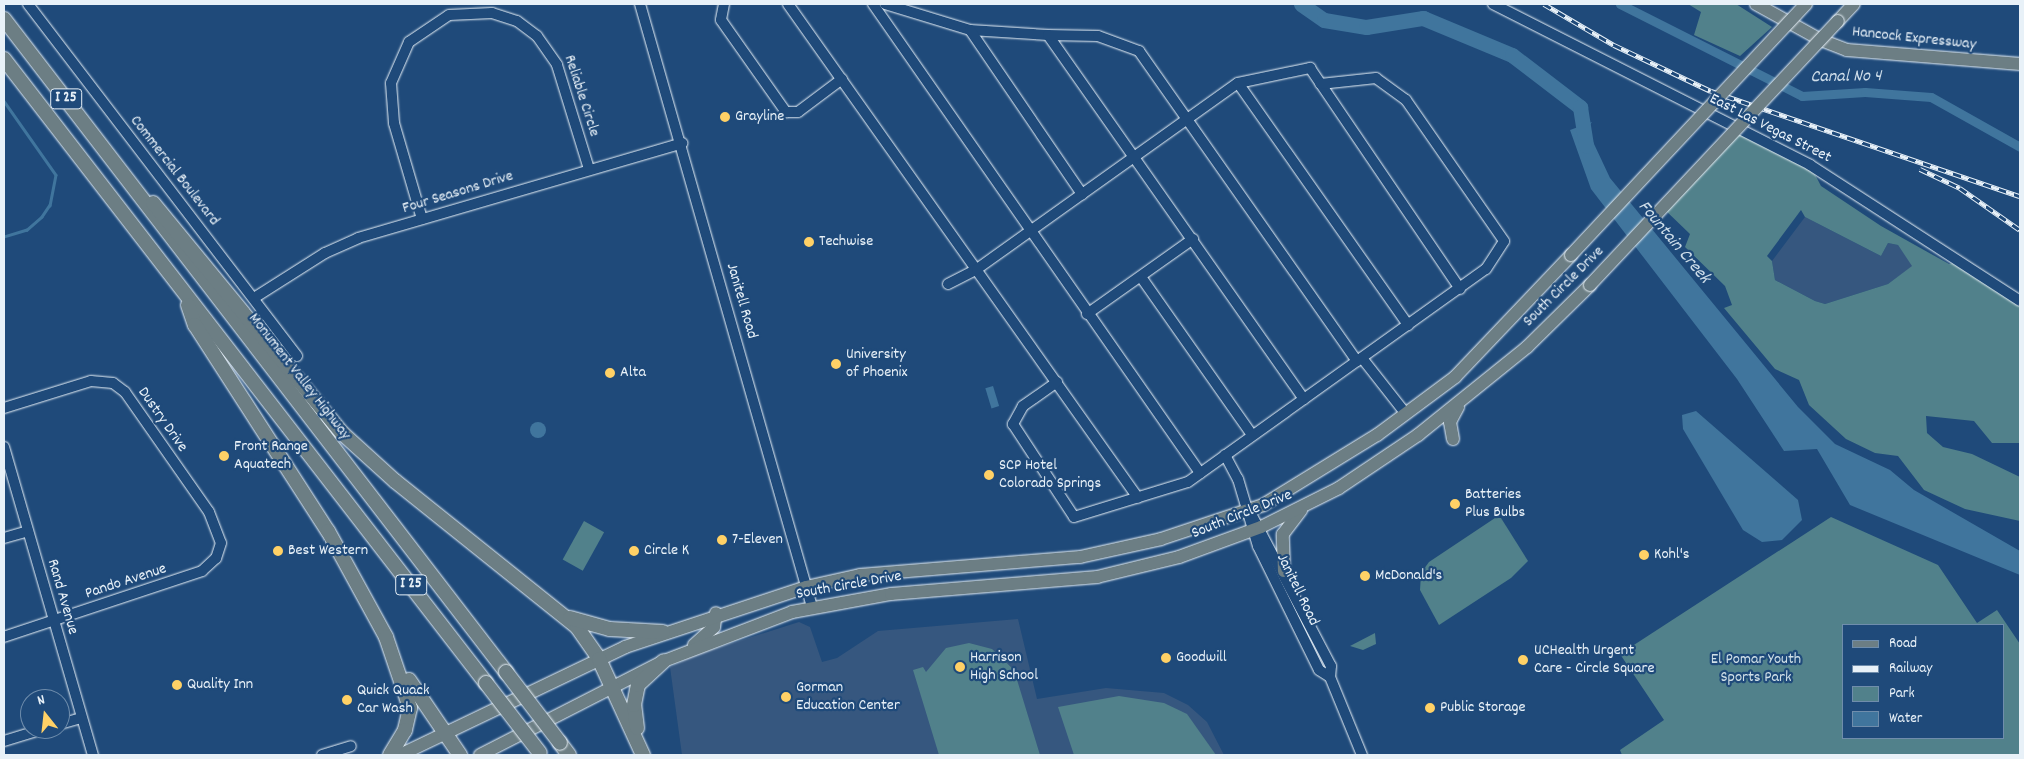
<!DOCTYPE html>
<style>
body{margin:0}
#map{position:relative;width:2024px;height:759px;overflow:hidden;background:#1f4a7a;font-family:Dekko,sans-serif}
div>[style]{position:absolute}
[style*='--x']{left:calc(var(--x)*1px);top:calc(var(--y)*1px);width:calc(var(--w)*1px);rotate:calc(var(--a)*1deg)}
.built>*{inset:0;background:#36577f}
.green>*{inset:0;background:#51818b;transform-origin:0 0}
.water>*{inset:0;background:#40759d;transform-origin:0 0}
.round{border-radius:50%}
.stream>*{height:2.5px;margin:-1.25px;padding:0 1.25px;transform-origin:1.25px;border-radius:1.25px;background:#40759d}
.canal>*{height:9px;margin:-4.5px;padding:0 4.5px;transform-origin:4.5px;border-radius:4.5px;background:#40759d}
.river>*{height:15px;margin:-7.5px;padding:0 7.5px;transform-origin:7.5px;border-radius:7.5px;background:#40759d}
.roads{filter:drop-shadow(0 0 1px #e8f1f8) drop-shadow(0 0 1px #e8f1f8)}
.minor>*{height:10px;margin:-5px;padding:0 5px;transform-origin:5px;border-radius:5px;background:#1f4a7a}
.major>*{height:12px;margin:-6px;padding:0 6px;transform-origin:6px;border-radius:6px;background:#6c7e84}
.highway>*{height:14px;margin:-7px;padding:0 7px;transform-origin:7px;border-radius:7px;background:#6c7e84}
.rail>*{height:4.5px;margin-top:-2.25px;transform-origin:0;background:repeating-linear-gradient(90deg,#1f4a7a 0 8px,#e8f1f8 0 16px);box-sizing:border-box;border-block:1px solid #e8f1f8}
.bridges{filter:drop-shadow(0 0 1px #e8f1f8) drop-shadow(0 0 1px #e8f1f8)}
.major-bridge>*{height:12px;margin:-6px;padding:0 6px;transform-origin:6px;border-radius:6px;background:#6c7e84}
.highway-bridge>*{height:14px;margin:-7px;padding:0 7px;transform-origin:7px;border-radius:7px;background:#6c7e84}
.dots>*{width:14px;height:14px;translate:-50% -50%;box-sizing:border-box;border:2px solid #1f4a7a;border-radius:50%}
span{translate:-50% -50%;white-space:nowrap;text-align:center;line-height:1.15;-webkit-text-stroke:4.5px #1f4a7a;paint-order:stroke}
.shield-label span{padding:1px 4px;background:#1f4a7a;border:1px solid;border-radius:4px;-webkit-text-stroke-width:0}
.shield-label{font-size:15px;color:#e8f1f8;font-weight:700}
.street-label{font-size:16px;color:#e8f1f8}
.poi-label{font-size:16px;color:#e8f1f8}
.left{translate:0 -50%;text-align:left}
.park-label{font-size:16px;color:#d1e0e8}
.water-label{font-size:18px;color:#cfdeea;font-style:italic}
.frame{position:absolute;inset:0;border:5px solid #e8f1f8;pointer-events:none}
.legend{position:absolute;left:1842px;top:624px;width:162px;height:115px;box-sizing:border-box;background:#1f4a7a;border:1px solid #6f8dac;margin:0;padding:6px 9px;list-style:none;font-size:15px;color:#e8f1f8}
.legend li{display:flex;align-items:center;gap:10px;height:25px}
.legend b{width:25px;border:1px solid #6f8dac}
.north{position:absolute;left:20px;top:689px;width:50px;height:50px;box-sizing:border-box;background:#1f4a7a;border:1px solid #6f8dac;border-radius:50%;rotate:344deg;font-size:14px;font-weight:700;line-height:20px;text-align:center;color:#e8f1f8}
.north::after{content:'';display:block;margin:auto;width:18px;height:22px;background:#ffd166;clip-path:polygon(50% 0,100% 100%,50% 72%,0 100%)}
</style>
<div id="map">
<div class="built">
<div style="clip-path:polygon(1805px 217px,1881px 256px,1888px 243px,1898px 245px,1913px 266px,1888px 284px,1825px 304px,1815px 301px,1775px 280px,1772px 261px)"></div>
<div style="clip-path:polygon(1018px 619px,1037px 699px,1106px 688px,1164px 693px,1188px 705px,1207px 722px,1224px 755px,682px 755px,670px 667px,698px 654px,799px 622px,810px 627px,822px 662px,837px 658px,878px 631px)"></div>
</div>
<div class="green">
<div style="clip-path:polygon(1688px 4px,1736px 4px,1772px 27px,1740px 56px,1694px 35px,1701px 12px)"></div>
<div style="clip-path:polygon(evenodd,1733px 126px,1810px 165px,1821px 186px,1881px 226px,1949px 264px,1959px 261px,2020px 305px,2020px 443px,1992px 443px,1974px 421px,1926px 416px,1927px 433px,1943px 447px,1972px 454px,2020px 477px,2020px 521px,1965px 509px,1924px 490px,1898px 456px,1875px 453px,1846px 439px,1809px 405px,1799px 380px,1775px 369px,1724px 308px,1732px 305px,1725px 286px,1685px 247px,1690px 234px,1664px 209px,1733px 126px,1801px 210px,1805px 217px,1881px 256px,1888px 243px,1898px 245px,1912px 266px,1888px 284px,1825px 304px,1815px 301px,1775px 280px,1772px 261px,1767px 256px,1801px 210px)"></div>
<div style="clip-path:polygon(evenodd,1831px 517px,1938px 565px,1977px 623px,1997px 610px,2020px 644px,2020px 755px,1622px 755px,1620px 750px,1664px 720px,1620px 654px,1831px 517px,1843px 625px,2003px 625px,2003px 738px,1843px 738px,1843px 625px)"></div>
<div style="clip-path:polygon(1495px 518px,1501px 518px,1528px 561px,1511px 578px,1439px 625px,1420px 590px,1421px 573px,1429px 562px)"></div>
<div style="left:584px;top:521px;width:23px;height:44px;rotate:29deg"></div>
<div style="clip-path:polygon(1375px 633px,1376px 644px,1363px 650px,1350px 646px)"></div>
<div style="clip-path:polygon(969px 643px,992px 649px,1014px 670px,1040px 755px,939px 755px,913px 670px,923px 667px,926px 672px,946px 648px)"></div>
<div style="clip-path:polygon(1119px 696px,1164px 703px,1187px 714px,1216px 755px,1074px 755px,1058px 707px)"></div>
</div>
<div class="water">
<div style="clip-path:polygon(1592px 122px,1587px 129px,1610px 178px,1798px 407px,1835px 444px,1890px 470px,1914px 490px,2020px 551px,2020px 575px,1850px 505px,1817px 449px,1784px 451px,1737px 379px,1591px 189px,1570px 130px)"></div>
<div style="left:993px;top:386px;width:21px;height:8px;rotate:73deg"></div>
<div style="clip-path:polygon(1696px 411px,1798px 500px,1802px 520px,1782px 540px,1762px 542px,1743px 530px,1683px 429px,1682px 415px)"></div>
<div class="round" style="left:530px;top:422px;width:16px;height:16px"></div>
</div>
<div class="stream">
<div style="--x:4;--y:101;--w:90;--a:54.9"></div>
<div style="--x:56;--y:175;--w:31;--a:101"></div>
<div style="--x:50;--y:205;--w:14;--a:124"></div>
<div style="--x:42;--y:217;--w:20;--a:139"></div>
<div style="--x:27;--y:230;--w:24;--a:163"></div>
</div>
<div class="canal">
<div style="--x:1620;--y:4;--w:204;--a:26.8"></div>
<div style="--x:1802;--y:96;--w:63;--a:-3.6"></div>
<div style="--x:1865;--y:92;--w:66;--a:4.3"></div>
<div style="--x:1931;--y:97;--w:102;--a:29.3"></div>
</div>
<div class="river">
<div style="--x:1301;--y:4;--w:28;--a:35"></div>
<div style="--x:1324;--y:20;--w:43;--a:9.5"></div>
<div style="--x:1366;--y:27;--w:58;--a:-9"></div>
<div style="--x:1423;--y:18;--w:96;--a:22.6"></div>
<div style="--x:1512;--y:55;--w:86;--a:37.4"></div>
<div style="--x:1580;--y:107;--w:39;--a:81"></div>
</div>
<div class="roads">
<div class="minor">
<div style="--x:28;--y:4;--w:443;--a:52.6"></div>
<div style="--x:640;--y:4;--w:627;--a:74.08"></div>
<div style="--x:724;--y:4;--w:16;--a:101"></div>
<div style="--x:721;--y:20;--w:113;--a:54.8"></div>
<div style="--x:786;--y:112;--w:12;--a:0"></div>
<div style="--x:798;--y:112;--w:55;--a:-36.9"></div>
<div style="--x:788;--y:4;--w:605;--a:54.68"></div>
<div style="--x:873;--y:4;--w:572;--a:55.11"></div>
<div style="--x:885;--y:4;--w:89;--a:17"></div>
<div style="--x:970;--y:30;--w:78;--a:3.7"></div>
<div style="--x:1048;--y:35;--w:445;--a:54.9"></div>
<div style="--x:1493;--y:4;--w:356;--a:26.9"></div>
<div style="--x:1810;--y:165;--w:250;--a:32.9"></div>
<div style="--x:970;--y:30;--w:199;--a:55.7"></div>
<div style="--x:1048;--y:35;--w:50;--a:1.1"></div>
<div style="--x:1098;--y:36;--w:44;--a:20.1"></div>
<div style="--x:1139;--y:51;--w:379;--a:54.9"></div>
<div style="--x:1238;--y:83;--w:296;--a:54.9"></div>
<div style="--x:422;--y:219;--w:100;--a:-106.3"></div>
<div style="--x:394;--y:123;--w:40;--a:-94.3"></div>
<div style="--x:391;--y:83;--w:45;--a:-66.3"></div>
<div style="--x:409;--y:42;--w:48;--a:-34"></div>
<div style="--x:449;--y:15;--w:43;--a:-2.7"></div>
<div style="--x:492;--y:13;--w:26;--a:18"></div>
<div style="--x:517;--y:21;--w:25;--a:37"></div>
<div style="--x:537;--y:36;--w:35;--a:55"></div>
<div style="--x:557;--y:65;--w:109;--a:72.9"></div>
<div style="--x:1141;--y:277;--w:193;--a:54.9"></div>
<div style="--x:948;--y:284;--w:33;--a:-27"></div>
<div style="--x:977;--y:269;--w:320;--a:-35.5"></div>
<div style="--x:1238;--y:83;--w:74;--a:-11.8"></div>
<div style="--x:1310;--y:68;--w:267;--a:55.8"></div>
<div style="--x:254;--y:298;--w:84;--a:-32.4"></div>
<div style="--x:325;--y:253;--w:36;--a:-24"></div>
<div style="--x:358;--y:238;--w:338;--a:-16.3"></div>
<div style="--x:1087;--y:314;--w:130;--a:-35.3"></div>
<div style="--x:1362;--y:358;--w:71;--a:51.8"></div>
<div style="--x:1057;--y:382;--w:42;--a:144.8"></div>
<div style="--x:1023;--y:406;--w:21;--a:119"></div>
<div style="--x:1013;--y:424;--w:111;--a:56.7"></div>
<div style="--x:1074;--y:517;--w:119;--a:-17.1"></div>
<div style="--x:1188;--y:482;--w:366;--a:-35.6"></div>
<div style="--x:1486;--y:269;--w:33;--a:-57"></div>
<div style="--x:1504;--y:241;--w:172;--a:-124.8"></div>
<div style="--x:1406;--y:100;--w:37;--a:-144"></div>
<div style="--x:1376;--y:78;--w:56;--a:173.9"></div>
<div style="--x:4;--y:408;--w:91;--a:-17.2"></div>
<div style="--x:91;--y:381;--w:22;--a:5"></div>
<div style="--x:113;--y:383;--w:15;--a:37"></div>
<div style="--x:125;--y:392;--w:146;--a:55"></div>
<div style="--x:209;--y:512;--w:33;--a:69"></div>
<div style="--x:221;--y:543;--w:16;--a:108"></div>
<div style="--x:216;--y:558;--w:19;--a:137"></div>
<div style="--x:202;--y:571;--w:209;--a:161.6"></div>
<div style="--x:4;--y:447;--w:321;--a:73.9"></div>
<div style="--x:1225;--y:455;--w:27;--a:62"></div>
<div style="--x:1238;--y:479;--w:70;--a:73.4"></div>
<div style="--x:1258;--y:546;--w:138;--a:63.8"></div>
<div style="--x:1319;--y:670;--w:13;--a:32"></div>
<div style="--x:1249;--y:510;--w:176;--a:62.3"></div>
<div style="--x:1331;--y:666;--w:11;--a:95"></div>
<div style="--x:1330;--y:677;--w:84;--a:67.7"></div>
<div style="--x:4;--y:538;--w:25;--a:-16"></div>
<div style="--x:60;--y:724;--w:22;--a:-16"></div>
<div style="--x:4;--y:741;--w:41;--a:-17.1"></div>
<div style="--x:322;--y:755;--w:30;--a:-17"></div>
</div>
<div class="major">
<div style="--x:1756;--y:4;--w:74;--a:29"></div>
<div style="--x:1821;--y:40;--w:28;--a:21"></div>
<div style="--x:1847;--y:50;--w:174;--a:4.6"></div>
<div style="--x:1838;--y:21;--w:23;--a:-47"></div>
<div style="--x:1453;--y:439;--w:17;--a:-100"></div>
<div style="--x:1450;--y:422;--w:17;--a:-62"></div>
<div style="--x:1284;--y:571;--w:37;--a:-92"></div>
<div style="--x:1283;--y:534;--w:30;--a:-53"></div>
<div style="--x:694;--y:645;--w:27;--a:-42"></div>
<div style="--x:714;--y:627;--w:14;--a:-82"></div>
<div style="--x:400;--y:755;--w:250;--a:-25.6"></div>
<div style="--x:625;--y:647;--w:191;--a:-18.3"></div>
<div style="--x:806;--y:587;--w:55;--a:-12.5"></div>
<div style="--x:860;--y:575;--w:221;--a:-4.7"></div>
<div style="--x:1080;--y:557;--w:83;--a:-12.5"></div>
<div style="--x:1161;--y:539;--w:108;--a:-18.4"></div>
<div style="--x:1263;--y:505;--w:134;--a:-31.6"></div>
<div style="--x:1377;--y:435;--w:97;--a:-36.6"></div>
<div style="--x:1455;--y:377;--w:168;--a:-46.4"></div>
<div style="--x:480;--y:755;--w:207;--a:-27.1"></div>
<div style="--x:664;--y:661;--w:137;--a:-20.9"></div>
<div style="--x:792;--y:612;--w:101;--a:-10.3"></div>
<div style="--x:891;--y:594;--w:207;--a:-4.7"></div>
<div style="--x:1097;--y:577;--w:84;--a:-13.7"></div>
<div style="--x:1179;--y:557;--w:87;--a:-20.1"></div>
<div style="--x:1261;--y:527;--w:87;--a:-26.6"></div>
<div style="--x:1339;--y:488;--w:95;--a:-33.9"></div>
<div style="--x:1418;--y:435;--w:140;--a:-38.9"></div>
<div style="--x:1527;--y:347;--w:88;--a:-44.5"></div>
</div>
<div class="highway">
<div style="--x:4;--y:19;--w:824;--a:52.45"></div>
<div style="--x:4;--y:59;--w:788;--a:52.32"></div>
<div style="--x:153;--y:203;--w:298;--a:50.6"></div>
<div style="--x:342;--y:433;--w:72;--a:42.2"></div>
<div style="--x:395;--y:481;--w:233;--a:38.7"></div>
<div style="--x:577;--y:627;--w:39;--a:55"></div>
<div style="--x:599;--y:659;--w:106;--a:65.4"></div>
<div style="--x:188;--y:305;--w:21;--a:71"></div>
<div style="--x:195;--y:325;--w:245;--a:57.2"></div>
<div style="--x:328;--y:531;--w:121;--a:61.3"></div>
<div style="--x:386;--y:637;--w:75;--a:71.3"></div>
<div style="--x:410;--y:708;--w:23;--a:103"></div>
<div style="--x:405;--y:730;--w:29;--a:121"></div>
<div style="--x:570;--y:618;--w:41;--a:15.4"></div>
<div style="--x:610;--y:629;--w:53;--a:3.2"></div>
<div style="--x:409;--y:680;--w:91;--a:55.8"></div>
<div style="--x:637;--y:728;--w:23;--a:-97"></div>
<div style="--x:634;--y:705;--w:20;--a:-79"></div>
<div style="--x:638;--y:685;--w:35;--a:-43"></div>
<div style="--x:560;--y:743;--w:15;--a:53"></div>
</div>
</div>
<div class="rail">
<div style="--x:1544;--y:4;--w:81;--a:30.4"></div>
<div style="--x:1614;--y:45;--w:107;--a:25.4"></div>
<div style="--x:1711;--y:91;--w:326;--a:18.8"></div>
<div style="--x:1920;--y:169;--w:44;--a:25.4"></div>
<div style="--x:1960;--y:188;--w:73;--a:35"></div>
</div>
<div class="bridges">
<div class="major-bridge">
<div style="--x:1571;--y:255;--w:344;--a:-46.9"></div>
<div style="--x:1590;--y:285;--w:362;--a:-46.8"></div>
</div>
<div class="highway-bridge">
<div style="--x:506;--y:672;--w:89;--a:52.7"></div>
<div style="--x:486;--y:683;--w:88;--a:52.4"></div>
</div>
</div>
<div class="dots">
<div style="left:725px;top:117px;background:#ffd166"></div>
<div style="left:809px;top:242px;background:#ffd166"></div>
<div style="left:836px;top:364px;background:#ffd166"></div>
<div style="left:610px;top:373px;background:#ffd166"></div>
<div style="left:224px;top:456px;background:#ffd166"></div>
<div style="left:989px;top:475px;background:#ffd166"></div>
<div style="left:1455px;top:504px;background:#ffd166"></div>
<div style="left:722px;top:540px;background:#ffd166"></div>
<div style="left:278px;top:551px;background:#ffd166"></div>
<div style="left:634px;top:551px;background:#ffd166"></div>
<div style="left:1644px;top:555px;background:#ffd166"></div>
<div style="left:1365px;top:576px;background:#ffd166"></div>
<div style="left:1166px;top:658px;background:#ffd166"></div>
<div style="left:1523px;top:660px;background:#ffd166"></div>
<div style="left:960px;top:667px;background:#ffd166"></div>
<div style="left:177px;top:685px;background:#ffd166"></div>
<div style="left:786px;top:697px;background:#ffd166"></div>
<div style="left:347px;top:700px;background:#ffd166"></div>
<div style="left:1430px;top:708px;background:#ffd166"></div>
</div>
<div class="shield-label">
<span style="left:66px;top:99px">I 25</span>
<span style="left:411px;top:585px">I 25</span>
</div>
<div class="street-label">
<span style="left:1914px;top:39px;rotate:6deg">Hancock Expressway</span>
<span style="left:581px;top:96px;rotate:72deg">Reliable Circle</span>
<span style="left:1770px;top:129px;rotate:27deg">East Las Vegas Street</span>
<span style="left:174px;top:171px;rotate:52deg">Commercial Boulevard</span>
<span style="left:458px;top:193px;rotate:-17deg">Four Seasons Drive</span>
<span style="left:1564px;top:287px;rotate:-45deg">South Circle Drive</span>
<span style="left:741px;top:301px;rotate:74deg">Janitell Road</span>
<span style="left:299px;top:377px;rotate:52deg">Monument Valley Highway</span>
<span style="left:162px;top:420px;rotate:55deg">Dustry Drive</span>
<span style="left:1242px;top:515px;rotate:-22deg">South Circle Drive</span>
<span style="left:126px;top:582px;rotate:-18deg">Pando Avenue</span>
<span style="left:849px;top:586px;rotate:-10deg">South Circle Drive</span>
<span style="left:1297px;top:590px;rotate:64deg">Janitell Road</span>
<span style="left:62px;top:597px;rotate:74deg">Rand Avenue</span>
</div>
<div class="poi-label">
<span class="left" style="left:735px;top:117px">Grayline</span>
<span class="left" style="left:819px;top:242px">Techwise</span>
<span class="left" style="left:846px;top:364px">University<br>of Phoenix</span>
<span class="left" style="left:620px;top:373px">Alta</span>
<span class="left" style="left:234px;top:456px">Front Range<br>Aquatech</span>
<span class="left" style="left:999px;top:475px">SCP Hotel<br>Colorado Springs</span>
<span class="left" style="left:1465px;top:504px">Batteries<br>Plus Bulbs</span>
<span class="left" style="left:732px;top:540px">7-Eleven</span>
<span class="left" style="left:288px;top:551px">Best Western</span>
<span class="left" style="left:644px;top:551px">Circle K</span>
<span class="left" style="left:1654px;top:555px">Kohl's</span>
<span class="left" style="left:1375px;top:576px">McDonald's</span>
<span class="left" style="left:1534px;top:660px">UCHealth Urgent<br>Care - Circle Square</span>
<span class="left" style="left:970px;top:667px">Harrison<br>High School</span>
<span class="left" style="left:1176px;top:658px">Goodwill</span>
<span class="left" style="left:187px;top:685px">Quality Inn</span>
<span class="left" style="left:796px;top:697px">Gorman<br>Education Center</span>
<span class="left" style="left:357px;top:700px">Quick Quack<br>Car Wash</span>
<span class="left" style="left:1440px;top:708px">Public Storage</span>
</div>
<div class="park-label">
<span style="left:1756px;top:669px">El Pomar Youth<br>Sports Park</span>
</div>
<div class="water-label">
<span style="left:1846px;top:78px;rotate:-1deg">Canal No 4</span>
<span style="left:1673px;top:243px;rotate:50deg">Fountain Creek</span>
</div>
<div class="frame"></div>
<ul class="legend">
<li><b style="height:6px;background:#6c7e84"></b>Road</li>
<li><b style="height:6px;background:#e8f1f8"></b>Railway</li>
<li><b style="height:14px;background:#51818b"></b>Park</li>
<li><b style="height:14px;background:#40759d"></b>Water</li>
</ul>
<div class="north">N</div>
</div>
